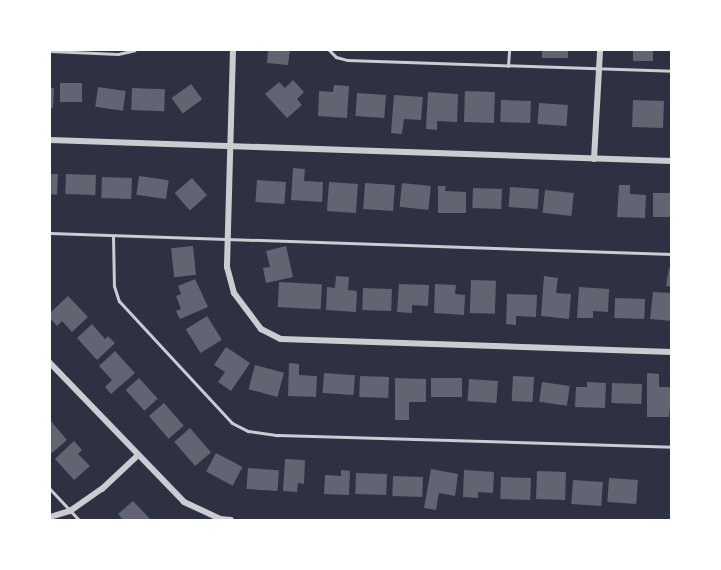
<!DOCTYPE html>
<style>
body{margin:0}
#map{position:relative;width:721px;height:570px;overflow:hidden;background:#2d3142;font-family:Cabin,sans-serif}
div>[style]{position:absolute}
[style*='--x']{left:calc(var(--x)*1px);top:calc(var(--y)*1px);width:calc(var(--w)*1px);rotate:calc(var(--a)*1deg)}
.building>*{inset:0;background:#626471;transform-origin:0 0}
.service>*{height:3px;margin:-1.5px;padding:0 1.5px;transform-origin:1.5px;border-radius:1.5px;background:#caccd0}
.minor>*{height:6px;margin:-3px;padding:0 3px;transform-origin:3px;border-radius:3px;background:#caccd0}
span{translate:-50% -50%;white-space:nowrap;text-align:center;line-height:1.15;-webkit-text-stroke:4.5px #fff;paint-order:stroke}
.frame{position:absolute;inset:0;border:51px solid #fff;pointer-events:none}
</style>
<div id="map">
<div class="building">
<div style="clip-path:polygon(268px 50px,290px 50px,288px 65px,267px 63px)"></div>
<div style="left:542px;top:50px;width:26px;height:8px"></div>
<div style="left:633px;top:50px;width:20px;height:11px"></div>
<div style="clip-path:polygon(293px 80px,304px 92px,297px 99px,302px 105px,287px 118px,265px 94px,279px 82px,285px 88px)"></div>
<div style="left:60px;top:83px;width:22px;height:19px"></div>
<div style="left:191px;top:84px;width:19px;height:24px;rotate:54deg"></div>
<div style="clip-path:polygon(334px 85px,349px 86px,347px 118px,318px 116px,319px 91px,333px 92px)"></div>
<div style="left:98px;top:87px;width:28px;height:20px;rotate:8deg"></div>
<div style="clip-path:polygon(50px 88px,54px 88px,53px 108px,50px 108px)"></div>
<div style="left:132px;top:88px;width:33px;height:22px;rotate:2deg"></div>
<div style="left:465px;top:91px;width:30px;height:31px;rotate:2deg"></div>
<div style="clip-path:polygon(428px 92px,458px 94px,457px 122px,437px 121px,437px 130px,426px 129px)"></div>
<div style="left:357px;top:93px;width:29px;height:23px;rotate:4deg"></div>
<div style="clip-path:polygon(394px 95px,423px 97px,421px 120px,404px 119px,402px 134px,391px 133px)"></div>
<div style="left:501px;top:100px;width:30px;height:22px;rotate:2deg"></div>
<div style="left:633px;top:100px;width:31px;height:27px;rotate:2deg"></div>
<div style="left:539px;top:103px;width:29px;height:21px;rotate:4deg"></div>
<div style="clip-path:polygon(293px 168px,305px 169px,304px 181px,323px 182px,322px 202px,291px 200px)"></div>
<div style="clip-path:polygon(50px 174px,58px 174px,57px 195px,50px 194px)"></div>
<div style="left:66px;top:174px;width:30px;height:20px;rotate:2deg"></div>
<div style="left:139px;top:176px;width:30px;height:19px;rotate:8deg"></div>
<div style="left:102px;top:177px;width:30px;height:21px;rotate:2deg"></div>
<div style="left:192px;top:178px;width:23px;height:23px;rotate:49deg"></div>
<div style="left:257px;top:180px;width:29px;height:22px;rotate:4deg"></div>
<div style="left:329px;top:182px;width:29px;height:29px;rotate:4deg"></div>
<div style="left:365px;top:183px;width:30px;height:26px;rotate:4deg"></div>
<div style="left:402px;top:183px;width:29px;height:24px;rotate:6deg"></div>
<div style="clip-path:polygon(619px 185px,630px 185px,630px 194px,646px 195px,645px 218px,617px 217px)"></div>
<div style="clip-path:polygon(438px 186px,446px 186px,445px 191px,466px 192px,466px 213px,438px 213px)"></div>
<div style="left:510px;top:187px;width:29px;height:20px;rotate:4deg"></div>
<div style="left:473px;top:188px;width:29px;height:20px;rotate:2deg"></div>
<div style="left:545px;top:190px;width:29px;height:23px;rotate:6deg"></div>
<div style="left:653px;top:193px;width:19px;height:24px"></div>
<div style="left:193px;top:246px;width:29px;height:22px;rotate:84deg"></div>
<div style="clip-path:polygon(286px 246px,293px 277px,266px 283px,263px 268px,270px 267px,266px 251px)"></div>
<div style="clip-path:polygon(669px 268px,672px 269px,672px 287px,666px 286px)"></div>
<div style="clip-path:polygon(336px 276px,349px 277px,348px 290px,357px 291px,356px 312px,326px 310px,327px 287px,335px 288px)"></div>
<div style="clip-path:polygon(544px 276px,558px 278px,556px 293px,571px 294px,569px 319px,541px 316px)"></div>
<div style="clip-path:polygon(195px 279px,208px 307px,180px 319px,176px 311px,181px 309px,176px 296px,181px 294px,178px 286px)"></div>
<div style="left:471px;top:280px;width:25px;height:33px;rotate:2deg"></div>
<div style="left:279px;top:282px;width:43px;height:25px;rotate:3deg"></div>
<div style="clip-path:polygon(399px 284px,429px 285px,428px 306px,412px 305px,412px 313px,397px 312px)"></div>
<div style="clip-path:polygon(435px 284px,456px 285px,455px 294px,465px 295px,464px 315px,434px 313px)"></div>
<div style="clip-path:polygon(579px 287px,609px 289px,608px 312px,593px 311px,593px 318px,577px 318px)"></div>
<div style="left:363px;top:288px;width:29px;height:22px;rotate:2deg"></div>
<div style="clip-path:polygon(653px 292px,672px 293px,672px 321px,650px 319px)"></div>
<div style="clip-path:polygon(507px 294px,537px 295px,536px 317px,516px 316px,516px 325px,506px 324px)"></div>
<div style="clip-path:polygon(68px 296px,88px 317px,72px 332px,62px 321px,57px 326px,50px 318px,50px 313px)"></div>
<div style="left:615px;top:298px;width:30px;height:20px;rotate:2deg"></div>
<div style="left:207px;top:316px;width:28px;height:25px;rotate:58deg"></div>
<div style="clip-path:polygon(92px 324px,105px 339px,108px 336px,115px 343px,97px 360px,77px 338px)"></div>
<div style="clip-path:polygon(226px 347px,250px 363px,231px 391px,218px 382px,225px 372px,214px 365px)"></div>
<div style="clip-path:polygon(115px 351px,135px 373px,111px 394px,105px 387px,112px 380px,99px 366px)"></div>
<div style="clip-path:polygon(289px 363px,299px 364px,299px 375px,317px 376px,316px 397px,288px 396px)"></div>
<div style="left:255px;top:365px;width:30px;height:25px;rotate:15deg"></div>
<div style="left:324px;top:373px;width:31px;height:20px;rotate:4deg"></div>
<div style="clip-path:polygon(647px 373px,659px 374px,659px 387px,672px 387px,669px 417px,647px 417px)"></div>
<div style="left:360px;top:376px;width:29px;height:21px;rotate:2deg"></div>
<div style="left:513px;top:376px;width:21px;height:25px;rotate:3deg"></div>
<div style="left:139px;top:378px;width:28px;height:18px;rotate:48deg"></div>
<div style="clip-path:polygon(395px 378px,426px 379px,426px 402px,409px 402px,409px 420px,395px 420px)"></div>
<div style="left:431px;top:378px;width:31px;height:19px"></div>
<div style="left:469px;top:379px;width:29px;height:22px;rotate:4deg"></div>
<div style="left:542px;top:382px;width:28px;height:20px;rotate:8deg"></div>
<div style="clip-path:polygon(587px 382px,606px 383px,605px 408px,575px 407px,576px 387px,587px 387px)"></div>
<div style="left:612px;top:383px;width:30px;height:20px;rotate:2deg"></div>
<div style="left:164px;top:403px;width:30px;height:20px;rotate:49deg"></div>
<div style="clip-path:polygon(50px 420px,67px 440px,52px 453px,50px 450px)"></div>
<div style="left:190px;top:428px;width:32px;height:21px;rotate:49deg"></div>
<div style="clip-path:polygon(74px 441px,82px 450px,78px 454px,90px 466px,74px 480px,55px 459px)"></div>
<div style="left:216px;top:453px;width:30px;height:21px;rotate:28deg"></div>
<div style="clip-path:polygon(285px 459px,305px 460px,304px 484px,298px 483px,297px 492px,283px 491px)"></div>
<div style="left:248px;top:468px;width:31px;height:21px;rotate:4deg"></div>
<div style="clip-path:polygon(431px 469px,458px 474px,455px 496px,439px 493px,436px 510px,424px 508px)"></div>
<div style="clip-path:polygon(341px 470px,350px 471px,349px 495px,324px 494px,325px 475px,341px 476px)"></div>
<div style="clip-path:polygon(464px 470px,494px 472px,493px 493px,478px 492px,478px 498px,463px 497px)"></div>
<div style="left:537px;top:471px;width:29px;height:28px;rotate:2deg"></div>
<div style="left:356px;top:473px;width:31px;height:21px;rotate:2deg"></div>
<div style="left:393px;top:476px;width:30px;height:20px;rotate:2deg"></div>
<div style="left:501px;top:477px;width:30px;height:22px;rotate:2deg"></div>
<div style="left:609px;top:478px;width:29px;height:24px;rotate:4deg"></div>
<div style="left:573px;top:480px;width:30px;height:24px;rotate:4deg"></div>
<div style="clip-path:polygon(133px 501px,151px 520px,123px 520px,118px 514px)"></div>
</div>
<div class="service">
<div style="--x:329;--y:50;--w:10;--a:45"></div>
<div style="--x:336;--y:57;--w:11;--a:15"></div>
<div style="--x:347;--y:60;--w:325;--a:1.9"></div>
<div style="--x:50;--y:51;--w:68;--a:2.5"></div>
<div style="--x:118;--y:54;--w:17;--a:-13"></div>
<div style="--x:508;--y:66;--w:16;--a:-86"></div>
<div style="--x:50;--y:233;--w:622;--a:1.93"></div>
<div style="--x:113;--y:236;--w:50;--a:88.9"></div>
<div style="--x:114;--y:286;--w:16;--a:72"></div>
<div style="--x:119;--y:301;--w:166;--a:47.2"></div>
<div style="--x:232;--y:423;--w:18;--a:27"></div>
<div style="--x:248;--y:431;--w:30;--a:8"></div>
<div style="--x:278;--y:435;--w:394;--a:1.7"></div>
<div style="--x:50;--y:489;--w:42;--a:46.9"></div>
</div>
<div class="minor">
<div style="--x:233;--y:50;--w:217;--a:91.6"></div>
<div style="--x:227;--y:267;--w:27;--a:75"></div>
<div style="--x:234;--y:293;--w:45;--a:53.1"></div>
<div style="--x:261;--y:329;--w:22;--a:27"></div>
<div style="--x:281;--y:339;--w:391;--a:1.9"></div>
<div style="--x:50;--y:140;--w:622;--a:1.93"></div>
<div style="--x:594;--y:159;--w:109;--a:-86.8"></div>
<div style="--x:50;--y:363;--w:193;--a:46"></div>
<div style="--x:184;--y:502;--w:40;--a:25"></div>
<div style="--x:220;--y:519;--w:11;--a:5"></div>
<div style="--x:50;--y:517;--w:21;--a:-17"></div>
<div style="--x:70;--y:511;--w:39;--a:-35"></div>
<div style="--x:102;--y:489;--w:48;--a:-43.3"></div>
</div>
<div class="frame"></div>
</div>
